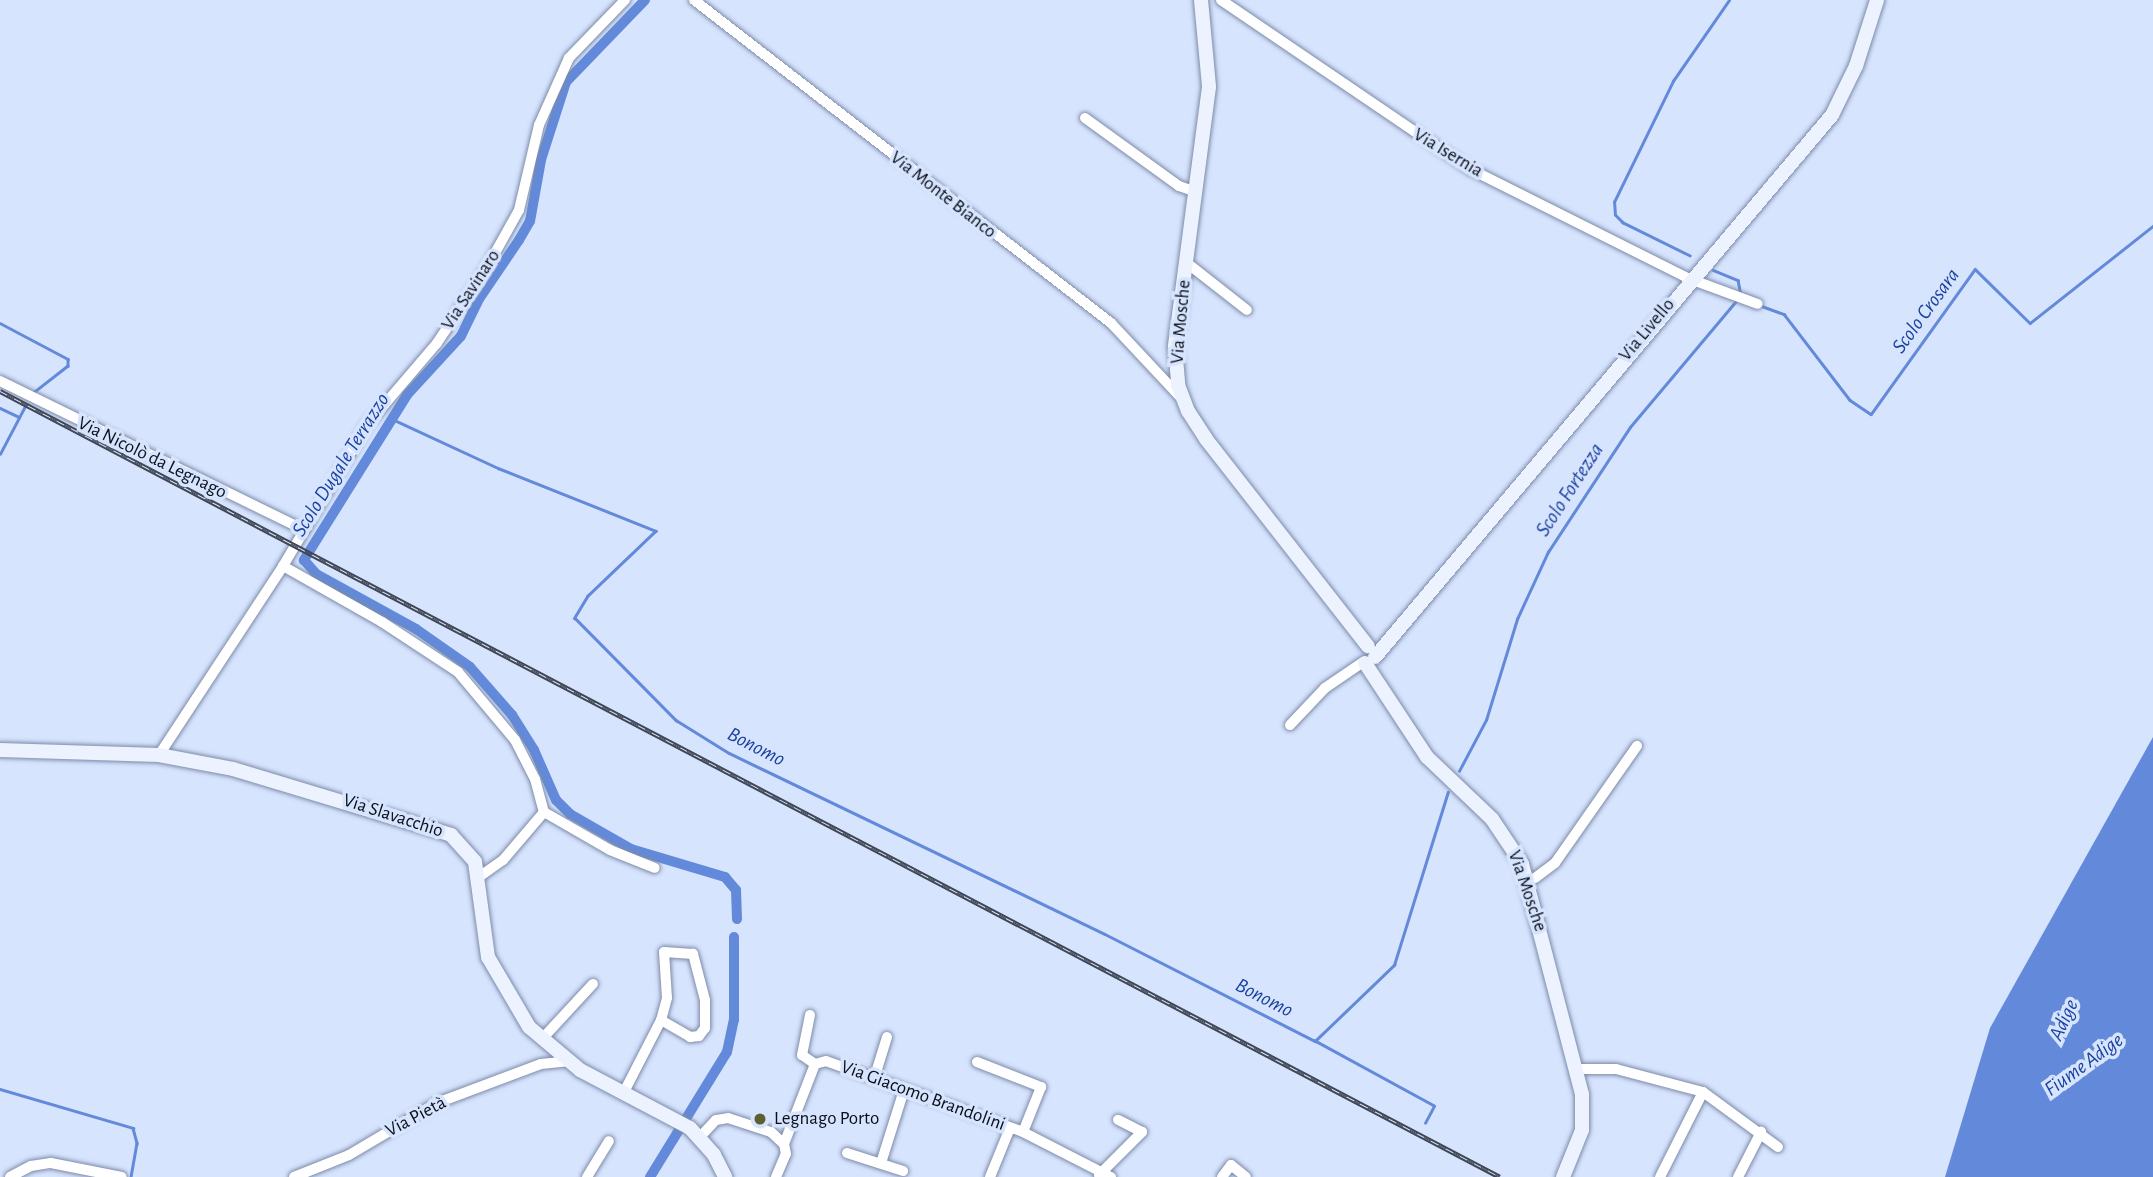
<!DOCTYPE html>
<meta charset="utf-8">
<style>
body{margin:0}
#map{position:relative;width:2153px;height:1177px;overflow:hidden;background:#d7e4fe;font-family:"Alegreya Sans",sans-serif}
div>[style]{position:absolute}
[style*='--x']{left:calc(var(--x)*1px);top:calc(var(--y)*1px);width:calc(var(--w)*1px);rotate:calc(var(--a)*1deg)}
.water>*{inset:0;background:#638ada}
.stream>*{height:2.5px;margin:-1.25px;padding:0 1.25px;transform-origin:1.25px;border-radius:1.25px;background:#638ada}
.canal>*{height:10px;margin:-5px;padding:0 5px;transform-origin:5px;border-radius:5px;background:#638ada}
.roads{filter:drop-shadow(0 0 2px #7c8ba9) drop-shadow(0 0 2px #7c8ba9)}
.street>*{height:10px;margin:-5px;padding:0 5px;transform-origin:5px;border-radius:5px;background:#fff}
.secondary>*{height:14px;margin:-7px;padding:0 7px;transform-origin:7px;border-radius:7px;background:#ecf2fe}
.rail>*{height:5px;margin-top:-2.5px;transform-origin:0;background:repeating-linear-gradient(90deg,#d7e4fe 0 8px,#3f4655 0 16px);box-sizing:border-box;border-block:2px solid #3f4655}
.dots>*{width:19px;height:19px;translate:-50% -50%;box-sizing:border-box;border:4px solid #d7e4fe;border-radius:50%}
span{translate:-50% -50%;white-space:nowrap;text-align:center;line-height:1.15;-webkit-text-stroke:7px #d7e4fe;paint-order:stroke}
.street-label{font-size:19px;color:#090f19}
.poi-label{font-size:19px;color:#090f19}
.left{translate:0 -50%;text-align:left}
.water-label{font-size:21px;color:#19419e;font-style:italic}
</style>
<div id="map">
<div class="water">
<div style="clip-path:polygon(2153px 737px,2153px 1177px,1945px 1177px,1990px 1028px)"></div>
</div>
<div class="stream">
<div style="--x:1690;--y:256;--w:75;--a:-153.8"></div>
<div style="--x:1623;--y:223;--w:11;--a:-135"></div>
<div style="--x:1615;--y:215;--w:13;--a:-94"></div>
<div style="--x:1614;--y:202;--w:135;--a:-64"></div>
<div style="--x:1673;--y:81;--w:98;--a:-55.3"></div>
<div style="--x:1713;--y:270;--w:27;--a:22"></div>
<div style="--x:1738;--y:280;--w:15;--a:79"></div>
<div style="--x:1759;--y:305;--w:27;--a:20"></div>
<div style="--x:1784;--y:314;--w:108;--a:52.5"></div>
<div style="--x:1850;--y:400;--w:25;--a:34"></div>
<div style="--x:1871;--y:414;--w:178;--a:-54.4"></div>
<div style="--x:1975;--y:269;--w:77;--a:44.5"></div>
<div style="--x:2030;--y:323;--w:157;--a:-38.3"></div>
<div style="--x:0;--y:323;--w:77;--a:27.9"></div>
<div style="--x:68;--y:359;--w:7;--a:90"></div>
<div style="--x:68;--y:366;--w:46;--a:142.1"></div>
<div style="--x:0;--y:408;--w:21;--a:25"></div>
<div style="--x:392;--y:419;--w:117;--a:24.8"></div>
<div style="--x:498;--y:468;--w:170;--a:21.7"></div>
<div style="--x:656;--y:531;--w:94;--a:136.3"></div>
<div style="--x:588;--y:596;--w:26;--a:121"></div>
<div style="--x:575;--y:618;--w:144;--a:45.3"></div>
<div style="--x:676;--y:720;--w:62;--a:31.9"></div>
<div style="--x:729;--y:753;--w:417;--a:25.7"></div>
<div style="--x:1105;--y:934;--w:236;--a:27"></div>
<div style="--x:0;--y:454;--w:52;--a:-62.4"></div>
<div style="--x:1459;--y:771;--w:58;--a:-62.1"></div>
<div style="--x:1486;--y:720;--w:106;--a:-72.9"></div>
<div style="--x:1517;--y:619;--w:74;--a:-65.2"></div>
<div style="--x:1548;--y:552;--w:149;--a:-56.7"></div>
<div style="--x:1630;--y:427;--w:166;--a:-49.9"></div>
<div style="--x:0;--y:1089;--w:139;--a:16.3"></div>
<div style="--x:133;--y:1128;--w:16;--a:75"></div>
<div style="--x:137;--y:1143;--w:35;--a:100"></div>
<div style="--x:1425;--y:1123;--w:19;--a:-62"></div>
<div style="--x:1434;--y:1106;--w:136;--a:-151.4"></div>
<div style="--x:1315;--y:1041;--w:110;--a:-43.9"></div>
<div style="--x:1394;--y:965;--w:181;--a:-72.7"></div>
</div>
<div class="canal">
<div style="--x:645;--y:0;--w:114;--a:133.9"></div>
<div style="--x:566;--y:82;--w:82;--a:107.8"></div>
<div style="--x:541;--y:160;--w:62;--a:100.2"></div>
<div style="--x:530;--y:221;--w:22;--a:120"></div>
<div style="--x:519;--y:240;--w:71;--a:124.1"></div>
<div style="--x:479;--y:299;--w:41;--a:115.9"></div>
<div style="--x:461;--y:336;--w:80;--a:132.5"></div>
<div style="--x:407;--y:395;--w:195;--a:122"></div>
<div style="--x:304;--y:560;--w:18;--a:49"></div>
<div style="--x:316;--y:574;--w:114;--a:28.8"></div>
<div style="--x:416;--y:629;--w:66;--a:35.1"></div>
<div style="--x:470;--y:667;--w:64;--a:48.8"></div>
<div style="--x:512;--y:715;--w:41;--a:57.8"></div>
<div style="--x:534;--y:750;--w:55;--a:66.3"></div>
<div style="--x:556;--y:800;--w:20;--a:45"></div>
<div style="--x:570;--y:814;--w:70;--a:29.8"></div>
<div style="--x:631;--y:849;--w:98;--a:16.6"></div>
<div style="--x:725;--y:877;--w:17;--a:50"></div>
<div style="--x:736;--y:890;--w:29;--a:88"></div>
<div style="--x:650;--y:1177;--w:147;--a:-58.4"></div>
<div style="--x:727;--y:1052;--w:33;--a:-78"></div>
<div style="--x:734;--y:1020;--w:83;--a:-90"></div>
</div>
<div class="roads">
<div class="street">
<div style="--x:694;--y:0;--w:527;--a:37.76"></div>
<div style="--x:1111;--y:323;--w:105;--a:46.9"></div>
<div style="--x:1221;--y:0;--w:301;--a:34.2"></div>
<div style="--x:1470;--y:169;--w:246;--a:26.6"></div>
<div style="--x:1690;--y:279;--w:72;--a:20.2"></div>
<div style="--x:1085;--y:118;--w:116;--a:35.9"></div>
<div style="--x:1179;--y:186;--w:18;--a:19"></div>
<div style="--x:1187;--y:263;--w:76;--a:38.1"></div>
<div style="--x:0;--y:381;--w:339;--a:26.1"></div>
<div style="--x:283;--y:566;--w:114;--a:29.5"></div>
<div style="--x:382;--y:622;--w:91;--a:33.3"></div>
<div style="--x:458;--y:672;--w:89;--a:50"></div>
<div style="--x:515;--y:740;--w:44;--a:62.9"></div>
<div style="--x:535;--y:779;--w:34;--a:75"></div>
<div style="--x:544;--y:812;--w:63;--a:130.5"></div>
<div style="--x:503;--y:860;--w:28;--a:145"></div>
<div style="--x:1290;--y:725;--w:51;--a:-46.6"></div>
<div style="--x:1325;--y:688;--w:46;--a:-34.4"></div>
<div style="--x:159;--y:755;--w:226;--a:-56.7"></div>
<div style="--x:283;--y:566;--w:164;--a:-59.2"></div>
<div style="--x:367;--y:425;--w:108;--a:-49.5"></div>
<div style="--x:437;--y:343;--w:87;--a:-56.3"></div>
<div style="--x:485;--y:271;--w:70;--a:-60.9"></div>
<div style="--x:519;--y:210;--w:87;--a:-76.8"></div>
<div style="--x:539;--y:125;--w:73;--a:-65.9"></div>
<div style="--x:569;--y:58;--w:81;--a:-46"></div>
<div style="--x:544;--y:812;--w:76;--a:29.9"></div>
<div style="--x:610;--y:850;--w:48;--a:21.8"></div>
<div style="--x:1535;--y:878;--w:25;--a:-37"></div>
<div style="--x:1555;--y:863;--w:143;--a:-55"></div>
<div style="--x:810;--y:1015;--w:41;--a:101.3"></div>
<div style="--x:802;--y:1055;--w:16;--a:35"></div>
<div style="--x:542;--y:1039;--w:75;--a:-47.2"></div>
<div style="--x:977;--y:1062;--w:69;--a:21.3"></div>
<div style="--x:1041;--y:1087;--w:48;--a:111.8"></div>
<div style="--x:1577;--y:1069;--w:39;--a:0"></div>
<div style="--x:1616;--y:1069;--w:90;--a:14.8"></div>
<div style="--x:1703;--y:1092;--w:93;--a:36.3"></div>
<div style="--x:874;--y:1079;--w:44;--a:-72.8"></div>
<div style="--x:624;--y:1092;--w:81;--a:-62.8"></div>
<div style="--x:661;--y:1020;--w:34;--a:30"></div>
<div style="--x:690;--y:1037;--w:9;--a:-6"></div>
<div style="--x:699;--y:1036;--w:10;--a:-53"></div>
<div style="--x:705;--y:1028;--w:28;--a:-90"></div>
<div style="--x:705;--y:1000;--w:48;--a:-104.6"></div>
<div style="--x:693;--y:954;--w:29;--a:-176"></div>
<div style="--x:664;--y:952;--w:46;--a:86.3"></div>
<div style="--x:667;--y:998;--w:23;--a:105"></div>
<div style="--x:700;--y:1137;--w:23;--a:-47"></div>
<div style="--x:716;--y:1120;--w:12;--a:-9"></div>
<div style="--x:728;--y:1118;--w:45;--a:18"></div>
<div style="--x:771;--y:1132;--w:18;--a:43"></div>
<div style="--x:847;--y:1153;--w:59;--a:17.8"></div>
<div style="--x:881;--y:1163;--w:77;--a:-72.5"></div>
<div style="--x:1099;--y:1175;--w:61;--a:-45"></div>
<div style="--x:1142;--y:1132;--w:27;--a:-153"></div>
<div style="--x:10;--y:1177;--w:24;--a:-28"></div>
<div style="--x:31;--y:1166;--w:20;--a:-9"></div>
<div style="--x:51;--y:1163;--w:72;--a:11.2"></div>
<div style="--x:294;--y:1177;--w:59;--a:-21.8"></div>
<div style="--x:349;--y:1155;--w:102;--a:-30.6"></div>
<div style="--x:437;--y:1103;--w:111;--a:-20.6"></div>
<div style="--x:541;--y:1064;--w:27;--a:-6"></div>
<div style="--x:587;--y:1177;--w:42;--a:-58.6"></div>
<div style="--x:776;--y:1177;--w:25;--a:-67"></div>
<div style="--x:786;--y:1154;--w:10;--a:-101"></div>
<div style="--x:784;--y:1144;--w:86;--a:-68.8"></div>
<div style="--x:815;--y:1064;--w:11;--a:-15"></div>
<div style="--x:826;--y:1061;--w:209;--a:19.8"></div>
<div style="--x:1023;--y:1132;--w:99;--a:27.1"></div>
<div style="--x:990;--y:1177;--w:53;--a:-67.8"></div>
<div style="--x:1222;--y:1177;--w:15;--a:-53"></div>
<div style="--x:1231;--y:1165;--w:19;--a:39"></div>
<div style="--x:1660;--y:1177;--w:95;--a:-63.2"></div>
<div style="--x:1738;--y:1177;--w:51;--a:-62.9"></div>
</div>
<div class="secondary">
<div style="--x:1201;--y:0;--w:87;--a:84.7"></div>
<div style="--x:1209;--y:87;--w:262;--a:97.5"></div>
<div style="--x:1175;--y:347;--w:38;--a:85"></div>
<div style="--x:1178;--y:385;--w:28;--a:69"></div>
<div style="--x:1188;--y:411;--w:33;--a:57"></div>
<div style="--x:1206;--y:439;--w:263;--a:52"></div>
<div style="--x:1375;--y:657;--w:709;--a:-49.86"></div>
<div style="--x:1832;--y:115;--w:55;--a:-63.9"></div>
<div style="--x:1856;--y:66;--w:69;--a:-72.3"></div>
<div style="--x:1365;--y:663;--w:113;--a:56.6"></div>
<div style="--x:1427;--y:757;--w:90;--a:43.6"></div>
<div style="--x:1492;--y:819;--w:54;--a:56.3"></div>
<div style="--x:1522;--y:864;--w:238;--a:75.4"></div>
<div style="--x:1582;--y:1094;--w:36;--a:90"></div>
<div style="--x:1582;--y:1130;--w:51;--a:112"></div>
<div style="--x:0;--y:750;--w:159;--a:1.8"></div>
<div style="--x:159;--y:755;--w:75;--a:10.7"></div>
<div style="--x:233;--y:769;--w:228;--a:16.8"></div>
<div style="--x:451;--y:835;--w:36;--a:48"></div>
<div style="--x:475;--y:862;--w:96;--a:82.2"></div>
<div style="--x:488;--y:957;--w:81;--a:59.6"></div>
<div style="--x:529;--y:1027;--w:67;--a:40.1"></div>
<div style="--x:580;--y:1070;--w:124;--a:27.8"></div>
<div style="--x:690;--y:1128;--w:36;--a:48"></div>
<div style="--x:714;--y:1155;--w:25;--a:63"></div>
</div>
</div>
<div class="rail">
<div style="--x:0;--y:391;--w:1693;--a:27.65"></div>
</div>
<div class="dots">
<div style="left:760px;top:1119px;background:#5c602e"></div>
</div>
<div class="street-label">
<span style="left:1448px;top:153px;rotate:31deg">Via Isernia</span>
<span style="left:943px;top:195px;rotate:38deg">Via Monte Bianco</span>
<span style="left:471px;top:290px;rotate:-57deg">Via Savinaro</span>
<span style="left:1181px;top:322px;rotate:-85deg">Via Mosche</span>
<span style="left:1647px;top:330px;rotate:-50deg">Via Livello</span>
<span style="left:152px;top:458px;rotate:26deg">Via Nicolò da Legnago</span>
<span style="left:393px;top:816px;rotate:18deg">Via Slavacchio</span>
<span style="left:1527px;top:891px;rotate:71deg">Via Mosche</span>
<span style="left:923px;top:1096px;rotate:20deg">Via Giacomo Brandolini</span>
<span style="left:416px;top:1117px;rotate:-28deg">Via Pietà</span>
</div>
<div class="poi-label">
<span class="left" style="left:774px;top:1119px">Legnago Porto</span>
</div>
<div class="water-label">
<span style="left:1926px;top:311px;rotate:-54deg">Scolo Crosara</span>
<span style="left:341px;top:465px;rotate:-58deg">Scolo Dugale Terrazzo</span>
<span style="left:1570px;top:490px;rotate:-57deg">Scolo Fortezza</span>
<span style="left:756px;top:747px;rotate:27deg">Bonomo</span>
<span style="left:1264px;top:998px;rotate:27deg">Bonomo</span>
<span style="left:2064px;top:1020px;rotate:-65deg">Adige</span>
<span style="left:2084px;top:1065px;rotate:-36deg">Fiume Adige</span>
</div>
</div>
